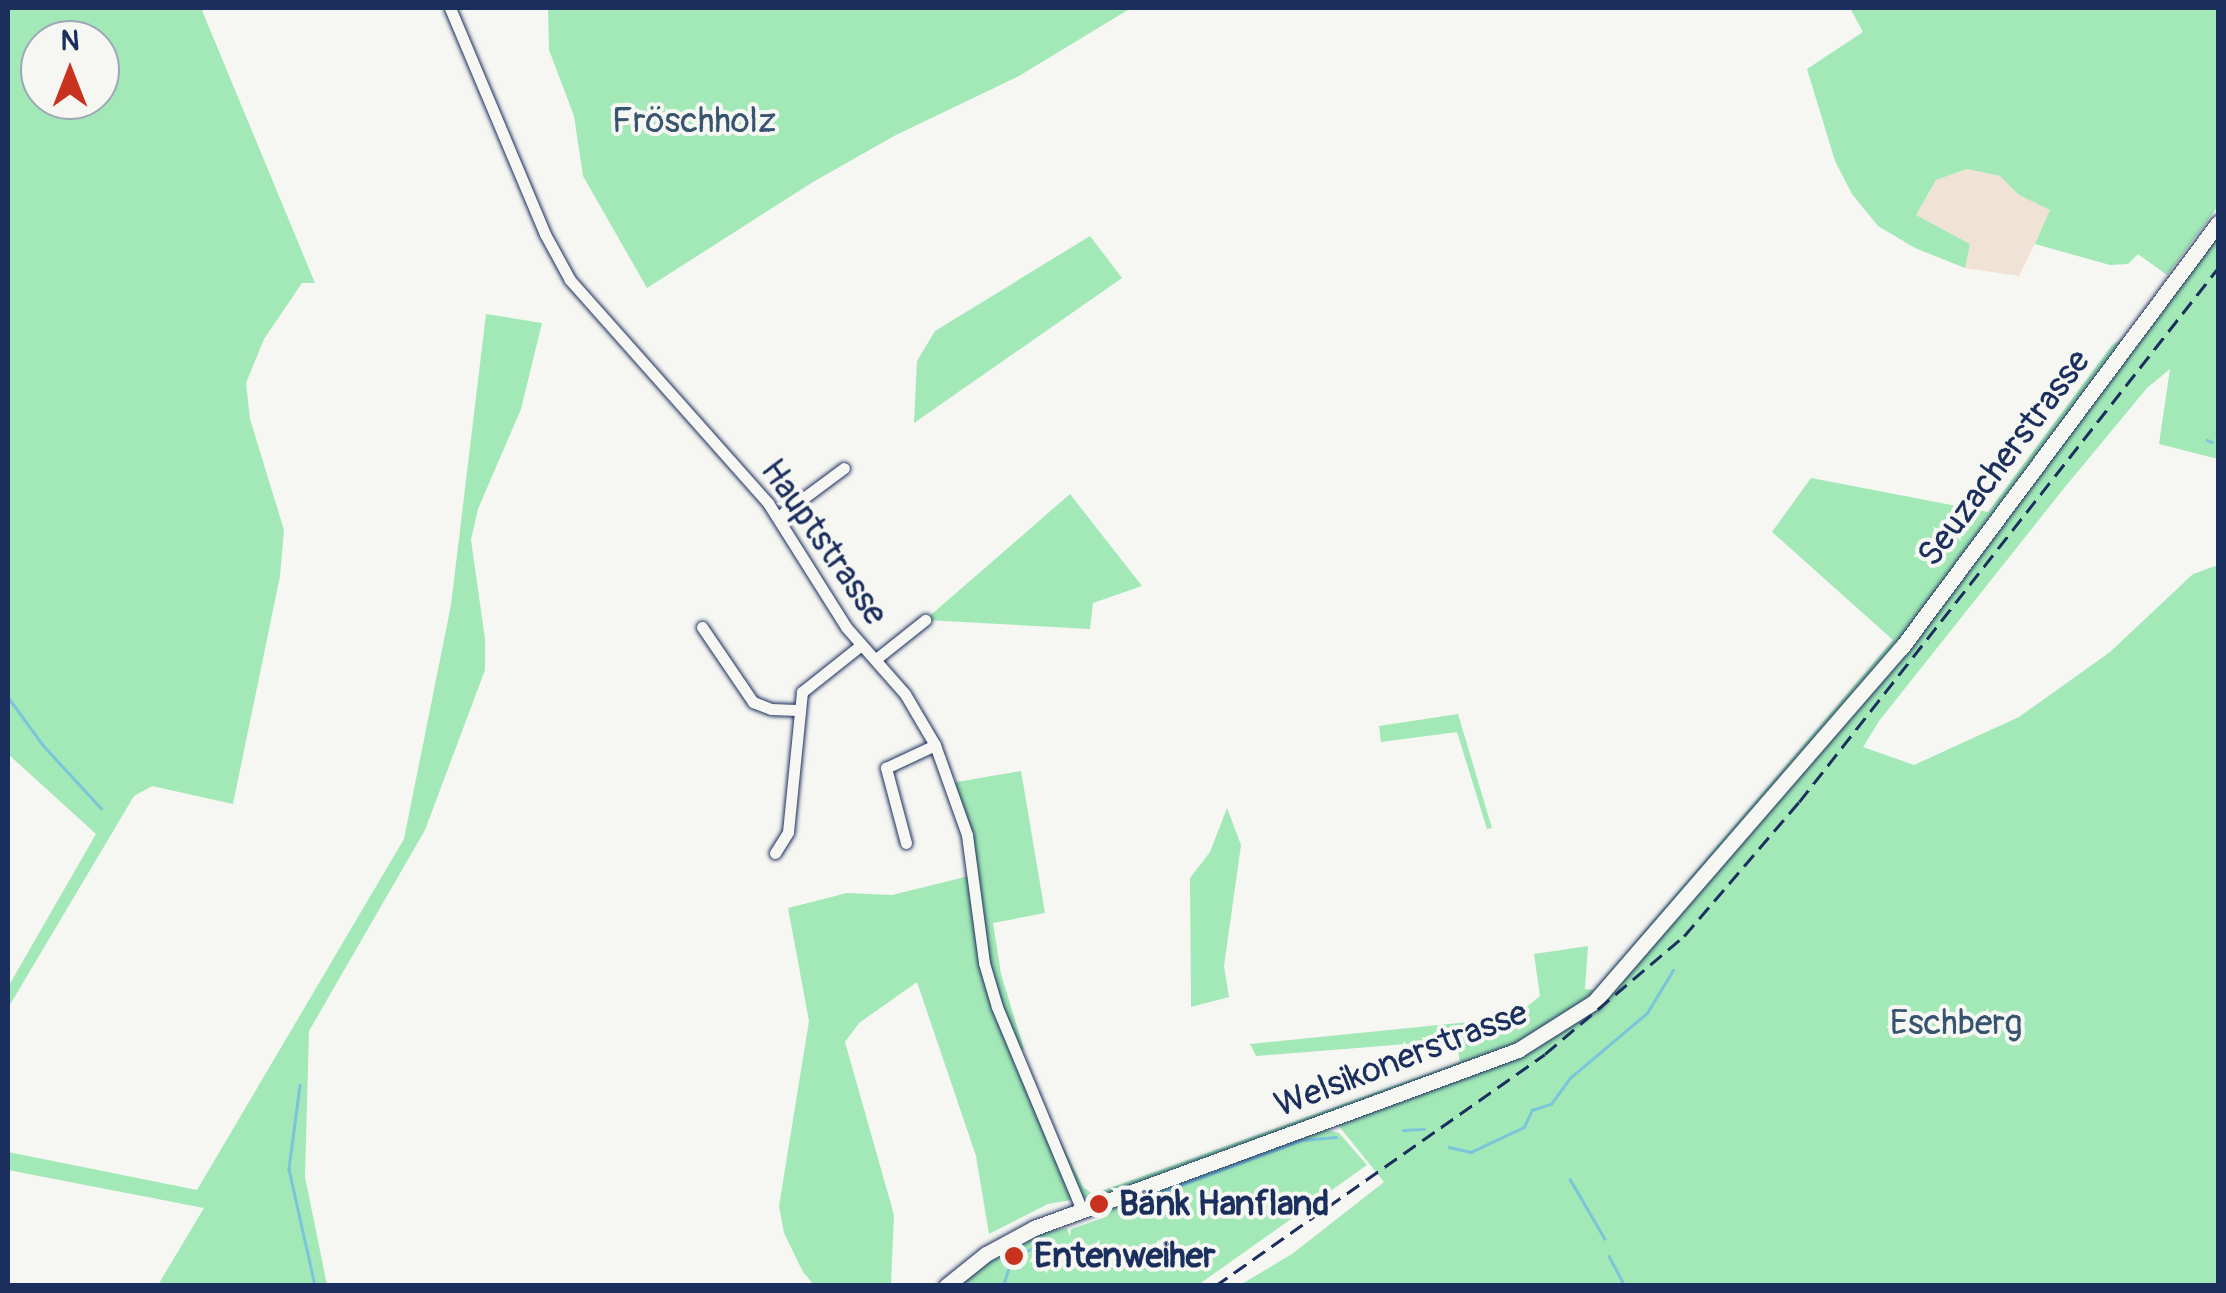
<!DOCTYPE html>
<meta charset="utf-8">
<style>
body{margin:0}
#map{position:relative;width:2226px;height:1293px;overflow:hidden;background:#f6f6f2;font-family:Pangolin,sans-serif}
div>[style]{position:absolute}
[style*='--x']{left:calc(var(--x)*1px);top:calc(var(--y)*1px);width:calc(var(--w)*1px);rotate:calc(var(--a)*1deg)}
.built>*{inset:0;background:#f1e2d6}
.green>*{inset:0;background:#a2e9b7}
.stream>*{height:2.5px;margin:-1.25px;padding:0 1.25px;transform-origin:1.25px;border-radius:1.25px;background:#7bc5db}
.roads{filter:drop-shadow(0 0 2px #1b2f5e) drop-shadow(0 0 2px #1b2f5e)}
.minor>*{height:11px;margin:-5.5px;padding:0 5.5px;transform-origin:5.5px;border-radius:5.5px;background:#f6f6f2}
.secondary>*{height:15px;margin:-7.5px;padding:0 7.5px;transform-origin:7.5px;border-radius:7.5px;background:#f6f6f2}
.rail>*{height:2.5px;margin-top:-1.25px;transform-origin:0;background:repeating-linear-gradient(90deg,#1b2f5e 0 15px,transparent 0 23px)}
.dots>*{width:28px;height:28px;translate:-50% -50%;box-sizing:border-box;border:5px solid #f6f6f2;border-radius:50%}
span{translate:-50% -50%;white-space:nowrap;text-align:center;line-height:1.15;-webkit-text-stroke:8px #f6f6f2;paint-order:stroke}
.park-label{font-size:35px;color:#365470}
.street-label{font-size:35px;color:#1b2f5e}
.poi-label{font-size:35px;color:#1b2f5e;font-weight:700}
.left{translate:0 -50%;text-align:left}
.frame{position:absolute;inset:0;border:10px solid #1b2f5e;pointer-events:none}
.north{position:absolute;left:20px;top:20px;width:100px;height:100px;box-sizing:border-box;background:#f6f6f2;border:2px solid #9ea6b7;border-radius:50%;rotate:0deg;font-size:28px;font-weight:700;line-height:40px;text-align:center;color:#1b2f5e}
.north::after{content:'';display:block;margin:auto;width:35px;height:45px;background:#c8321e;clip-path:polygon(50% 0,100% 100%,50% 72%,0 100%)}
</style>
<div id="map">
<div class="built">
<div style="clip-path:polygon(1967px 169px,2000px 176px,2019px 195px,2051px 210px,2019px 276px,1965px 268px,1970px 244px,1916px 215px,1936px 180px)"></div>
</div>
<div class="green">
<div style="clip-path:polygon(evenodd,8px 8px,201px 8px,315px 283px,302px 283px,264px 339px,246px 383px,250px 419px,284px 530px,280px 576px,233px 804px,152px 786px,134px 796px,8px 1008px,8px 987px,96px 834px,8px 754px,8px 8px,40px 40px,100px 40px,100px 100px,40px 100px,40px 40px)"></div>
<div style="clip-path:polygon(548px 8px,1131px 8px,1019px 76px,894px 136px,813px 182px,647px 288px,583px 176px,574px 116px,549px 50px)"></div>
<div style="clip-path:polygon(1850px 8px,2218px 8px,2218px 206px,2167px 275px,2138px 254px,2128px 264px,2110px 265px,2035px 244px,2050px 210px,2019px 195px,2000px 176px,1967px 169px,1936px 180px,1916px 215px,1970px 244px,1965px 268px,1915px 248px,1878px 226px,1852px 194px,1835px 161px,1807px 69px,1863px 32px)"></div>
<div style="clip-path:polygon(2218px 223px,2218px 459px,2159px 444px,2170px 369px,2147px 388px,2065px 487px,1879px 721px,1863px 747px,1914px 765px,2019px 717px,2110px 652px,2193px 574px,2218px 565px,2218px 1285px,1240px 1285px,1292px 1254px,1384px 1182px,1330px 1115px,1105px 1194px,1048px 1204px,989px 1234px,976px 1156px,917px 982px,859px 1023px,845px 1042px,894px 1215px,891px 1285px,814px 1285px,803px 1272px,784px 1233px,779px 1206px,809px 1021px,788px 908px,847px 893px,892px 895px,973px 875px,951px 783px,1021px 771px,1045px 913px,993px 923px,1001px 974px,1024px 1049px,1016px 1052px,1083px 1187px,1093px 1194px,1460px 1062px,1456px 1040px,1256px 1056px,1250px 1044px,1498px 1019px,1521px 1011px,1540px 996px,1534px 954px,1588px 946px,1585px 989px,1594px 990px,1893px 640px,1772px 532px,1811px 478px,1988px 512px,2112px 345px,2141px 326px)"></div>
<div style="clip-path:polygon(1090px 236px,1122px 278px,914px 423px,917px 361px,935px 331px)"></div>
<div style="clip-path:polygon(486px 314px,542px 323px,521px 409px,478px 509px,471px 540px,485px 639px,485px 670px,425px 830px,309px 1031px,305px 1177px,327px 1285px,158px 1285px,204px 1208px,8px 1170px,8px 1152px,197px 1190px,404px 839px,451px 605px)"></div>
<div style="clip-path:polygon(1070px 494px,1142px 586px,1093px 603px,1090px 629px,925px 620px)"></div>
<div style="clip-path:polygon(1458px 714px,1492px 828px,1487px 829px,1457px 732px,1381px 742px,1379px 726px)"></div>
<div style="clip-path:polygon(1227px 808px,1241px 845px,1224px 966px,1229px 997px,1191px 1007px,1190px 878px,1210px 852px)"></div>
<div style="clip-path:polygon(1324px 1129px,1339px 1133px,1367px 1165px,1198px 1285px,956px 1286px,976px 1268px,1042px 1233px,1067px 1228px,1070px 1237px,1071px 1229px,1106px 1217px,1116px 1205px)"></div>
</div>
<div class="stream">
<div style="--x:2207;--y:440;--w:5;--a:22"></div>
<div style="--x:8;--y:697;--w:59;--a:53.9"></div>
<div style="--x:43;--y:745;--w:86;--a:47.4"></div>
<div style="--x:300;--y:1085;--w:85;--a:97.5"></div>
<div style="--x:289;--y:1169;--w:115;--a:77.4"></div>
<div style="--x:1403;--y:1130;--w:21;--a:-3"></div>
<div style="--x:1449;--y:1147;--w:23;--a:13"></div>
<div style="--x:1471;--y:1152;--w:59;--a:-25.3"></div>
<div style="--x:1524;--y:1127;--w:19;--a:-65"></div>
<div style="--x:1532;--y:1110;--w:20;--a:-18"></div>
<div style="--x:1551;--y:1104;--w:32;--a:-54"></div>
<div style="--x:1570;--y:1078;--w:101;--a:-40.2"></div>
<div style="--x:1647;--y:1013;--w:50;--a:-58.8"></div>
<div style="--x:1570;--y:1179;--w:69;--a:59.7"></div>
<div style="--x:1143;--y:1199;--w:170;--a:-20.4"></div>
<div style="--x:1302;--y:1140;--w:34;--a:-5"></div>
<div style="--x:1609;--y:1256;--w:34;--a:62"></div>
<div style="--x:1003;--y:1286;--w:28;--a:-73"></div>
<div style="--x:1011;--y:1259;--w:42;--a:-26.6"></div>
</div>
<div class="roads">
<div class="minor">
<div style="--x:450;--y:8;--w:245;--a:67.2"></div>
<div style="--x:545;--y:234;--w:52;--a:61.5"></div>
<div style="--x:570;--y:280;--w:298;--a:48.4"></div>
<div style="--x:768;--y:503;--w:146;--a:57.8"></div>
<div style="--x:846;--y:627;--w:89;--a:48.6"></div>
<div style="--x:905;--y:694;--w:59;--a:59.5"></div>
<div style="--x:935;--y:745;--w:96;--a:70.4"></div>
<div style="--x:967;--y:835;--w:129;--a:82.4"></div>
<div style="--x:984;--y:963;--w:46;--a:73.5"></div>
<div style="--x:997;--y:1007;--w:220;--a:67.3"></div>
<div style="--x:778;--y:517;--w:82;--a:-36.6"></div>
<div style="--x:702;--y:627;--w:91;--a:55.8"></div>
<div style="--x:753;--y:702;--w:19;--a:21"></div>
<div style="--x:771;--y:709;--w:26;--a:2"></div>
<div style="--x:876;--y:659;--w:63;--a:-38.5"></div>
<div style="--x:906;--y:843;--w:78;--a:-104.9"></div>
<div style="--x:886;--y:768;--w:54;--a:-25.1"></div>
<div style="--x:775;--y:853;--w:25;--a:-58"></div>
<div style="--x:788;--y:832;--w:141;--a:-84.3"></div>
<div style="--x:802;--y:692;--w:75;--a:-38.5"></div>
</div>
<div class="secondary">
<div style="--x:946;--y:1286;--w:51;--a:-38.7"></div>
<div style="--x:986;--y:1254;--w:55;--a:-28.4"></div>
<div style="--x:1034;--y:1228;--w:516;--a:-20.19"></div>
<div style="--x:1518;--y:1050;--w:90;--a:-32.3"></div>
<div style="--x:1594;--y:1002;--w:470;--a:-49.1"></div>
<div style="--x:1902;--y:647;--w:529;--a:-53.3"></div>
</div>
</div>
<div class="rail">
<div style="--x:1215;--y:1286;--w:403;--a:-35.1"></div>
<div style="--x:1545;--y:1054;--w:182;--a:-40.3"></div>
<div style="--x:1684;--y:936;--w:177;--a:-49.4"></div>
<div style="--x:1799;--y:802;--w:679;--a:-51.88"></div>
</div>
<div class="dots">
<div style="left:1099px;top:1204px;background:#c8321e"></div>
<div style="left:1014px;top:1256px;background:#c8321e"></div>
</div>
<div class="park-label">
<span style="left:694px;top:121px">Fröschholz</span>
<span style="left:1956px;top:1023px">Eschberg</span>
</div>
<div class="street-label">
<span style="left:2004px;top:458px;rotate:-53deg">Seuzacherstrasse</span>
<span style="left:824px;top:542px;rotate:55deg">Hauptstrasse</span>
<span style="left:1401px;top:1059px;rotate:-21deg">Welsikonerstrasse</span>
</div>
<div class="poi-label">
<span class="left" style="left:1119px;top:1204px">Bänk Hanfland</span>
<span class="left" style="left:1034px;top:1256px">Entenweiher</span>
</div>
<div class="frame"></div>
<div class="north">N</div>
</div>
